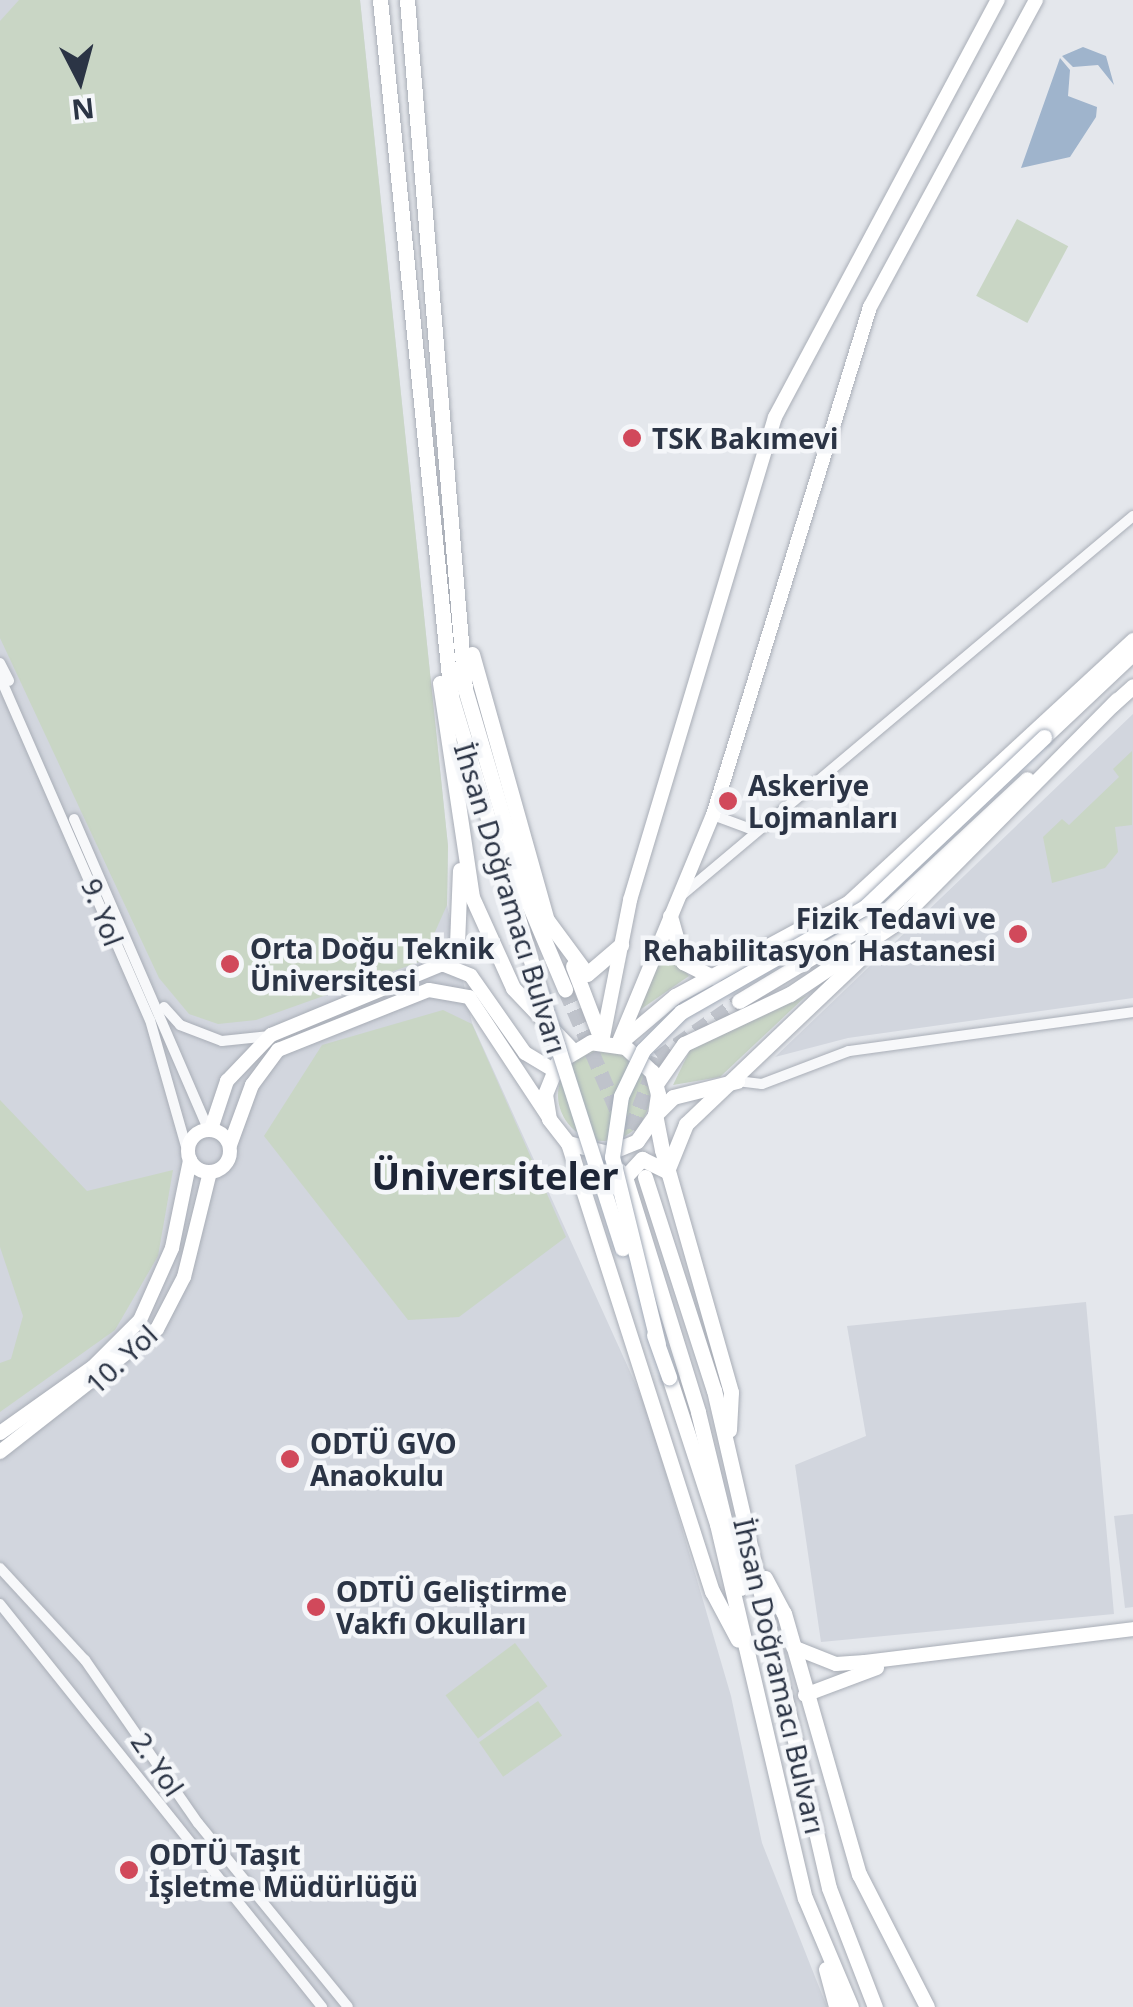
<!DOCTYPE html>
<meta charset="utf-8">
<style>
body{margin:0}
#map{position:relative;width:1133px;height:2007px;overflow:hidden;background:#e4e7ec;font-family:"Noto Sans",sans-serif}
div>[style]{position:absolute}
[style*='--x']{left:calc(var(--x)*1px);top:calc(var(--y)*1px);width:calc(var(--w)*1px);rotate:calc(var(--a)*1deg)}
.built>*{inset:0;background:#d2d6de}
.green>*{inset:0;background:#c9d6c5;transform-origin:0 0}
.round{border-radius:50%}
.water>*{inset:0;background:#9fb4cc}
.primary-tunnel>*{height:15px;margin-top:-7.5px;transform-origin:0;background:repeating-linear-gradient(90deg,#bfc3cb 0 15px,transparent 0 23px)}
.roads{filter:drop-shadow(0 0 2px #a9aeb7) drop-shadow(0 0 2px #a9aeb7)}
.street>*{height:10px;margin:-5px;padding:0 5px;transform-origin:5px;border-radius:5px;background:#f7f8fa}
.secondary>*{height:14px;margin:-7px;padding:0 7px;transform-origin:7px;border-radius:7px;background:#fff}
.secondary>.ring{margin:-7px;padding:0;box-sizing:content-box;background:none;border:14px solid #fff;border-radius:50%}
.primary>*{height:15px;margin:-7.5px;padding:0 7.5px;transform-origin:7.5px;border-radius:7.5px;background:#fff}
.bridges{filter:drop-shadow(0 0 2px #a3abb8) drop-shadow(0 0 2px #a3abb8)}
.primary-bridge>*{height:15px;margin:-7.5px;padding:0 7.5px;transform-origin:7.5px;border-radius:7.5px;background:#fff}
.dots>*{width:28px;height:28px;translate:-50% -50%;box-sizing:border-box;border:5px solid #f4f6f9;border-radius:50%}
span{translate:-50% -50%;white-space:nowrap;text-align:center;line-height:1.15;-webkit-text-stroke:9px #f4f6f9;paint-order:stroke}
.poi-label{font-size:28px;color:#2b3445;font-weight:700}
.left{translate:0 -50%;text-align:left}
.right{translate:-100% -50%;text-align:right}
.street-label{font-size:28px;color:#2b3445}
.district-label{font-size:38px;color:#1d2536;font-weight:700}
.north{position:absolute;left:30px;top:30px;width:100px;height:100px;-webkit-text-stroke:8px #f4f6f9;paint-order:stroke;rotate:174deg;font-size:28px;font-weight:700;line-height:40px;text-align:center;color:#2b3445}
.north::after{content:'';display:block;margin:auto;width:35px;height:45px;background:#2b3445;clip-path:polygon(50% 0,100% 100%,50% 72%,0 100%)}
</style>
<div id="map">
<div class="built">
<div style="clip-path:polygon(0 0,360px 0,448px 846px,447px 905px,472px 1023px,647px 1409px,731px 1696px,762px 1843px,827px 2007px,0 2007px)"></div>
<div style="clip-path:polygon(1133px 714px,1133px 998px,848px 1038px,775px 1057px)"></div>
<div style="clip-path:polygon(1086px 1302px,1114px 1614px,821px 1642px,795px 1465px,866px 1436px,847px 1326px)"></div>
<div style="clip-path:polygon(1133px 1514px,1133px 1607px,1125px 1608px,1114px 1516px)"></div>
</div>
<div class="green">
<div style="clip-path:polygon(19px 0,360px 0,448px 846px,447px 905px,422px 961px,256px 1020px,218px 1024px,189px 1014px,159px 978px,0 638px,0 21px)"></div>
<div style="left:1017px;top:219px;width:58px;height:87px;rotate:28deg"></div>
<div style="clip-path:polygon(1132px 751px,1132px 825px,1115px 827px,1118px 852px,1105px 868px,1052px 883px,1043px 837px,1062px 819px,1069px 825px,1119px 777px,1113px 769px)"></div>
<div style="clip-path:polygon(665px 943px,689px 976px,634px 1014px)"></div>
<div style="clip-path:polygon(807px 995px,720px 1077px,673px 1085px,690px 1050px)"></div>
<div style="clip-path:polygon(443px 1010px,472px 1024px,566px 1237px,459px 1317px,408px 1320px,264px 1136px,322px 1045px)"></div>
<div class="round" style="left:558px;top:1049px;width:92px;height:92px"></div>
<div style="clip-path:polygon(0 1100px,87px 1191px,173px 1170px,158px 1256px,115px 1330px,0 1412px,0 1363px,11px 1359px,23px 1316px,0 1247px)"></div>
<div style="left:515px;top:1643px;width:54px;height:87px;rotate:53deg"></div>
<div style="left:538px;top:1701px;width:42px;height:72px;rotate:55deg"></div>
</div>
<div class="water">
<div style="clip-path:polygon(1083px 47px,1106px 56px,1114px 85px,1098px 65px,1073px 67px,1062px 56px)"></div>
<div style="clip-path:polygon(1060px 58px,1070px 70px,1068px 96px,1097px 107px,1096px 117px,1070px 157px,1021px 168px)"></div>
</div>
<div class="primary-tunnel">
<div style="--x:565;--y:989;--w:200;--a:66.8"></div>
<div style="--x:631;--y:1129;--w:76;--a:-69.2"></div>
<div style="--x:658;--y:1058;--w:99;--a:-35.1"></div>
</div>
<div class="roads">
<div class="street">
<div style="--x:0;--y:663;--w:20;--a:63"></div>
<div style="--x:0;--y:677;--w:374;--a:66.4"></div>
<div style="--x:150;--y:1020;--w:138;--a:74.1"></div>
<div style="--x:713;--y:815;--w:46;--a:20.4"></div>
<div style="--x:74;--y:819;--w:338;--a:66.6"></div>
<div style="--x:682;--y:895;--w:589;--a:-40.04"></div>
<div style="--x:164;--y:1007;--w:24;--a:48"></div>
<div style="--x:180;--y:1025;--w:45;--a:20.9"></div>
<div style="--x:222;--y:1041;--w:48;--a:-5.9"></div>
<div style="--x:737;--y:1081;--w:25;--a:7"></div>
<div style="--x:762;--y:1084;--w:93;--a:-20.8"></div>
<div style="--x:849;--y:1051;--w:287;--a:-7.8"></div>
<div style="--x:0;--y:1568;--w:125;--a:47.3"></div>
<div style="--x:85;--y:1660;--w:198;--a:55.3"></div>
<div style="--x:198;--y:1823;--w:237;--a:50.8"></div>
<div style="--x:0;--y:1604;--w:516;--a:51.37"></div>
</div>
<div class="secondary">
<div style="--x:602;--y:1042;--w:145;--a:-78.8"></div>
<div style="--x:630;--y:900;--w:504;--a:-73.29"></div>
<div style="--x:775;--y:417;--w:473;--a:-61.9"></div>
<div style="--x:618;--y:1044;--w:248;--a:-67.5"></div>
<div style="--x:713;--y:815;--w:532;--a:-72.83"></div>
<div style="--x:870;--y:307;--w:349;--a:-61.6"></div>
<div style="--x:211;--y:1129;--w:51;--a:-71.6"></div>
<div style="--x:227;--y:1081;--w:64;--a:-46.3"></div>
<div style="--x:271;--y:1035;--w:185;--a:-22.5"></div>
<div style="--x:442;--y:964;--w:31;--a:22"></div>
<div style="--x:471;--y:976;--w:94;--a:55"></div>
<div style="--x:525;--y:1053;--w:33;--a:31"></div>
<div class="ring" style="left:188px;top:1130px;width:28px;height:28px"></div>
<div style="--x:230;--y:1145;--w:64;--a:-69.9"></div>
<div style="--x:252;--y:1085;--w:44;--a:-53.4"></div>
<div style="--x:278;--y:1050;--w:162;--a:-21.7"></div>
<div style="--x:429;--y:990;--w:41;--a:9.9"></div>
<div style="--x:469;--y:997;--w:145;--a:56.5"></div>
<div style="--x:0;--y:1433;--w:114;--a:-35.4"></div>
<div style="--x:93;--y:1367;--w:66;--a:-45"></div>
<div style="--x:140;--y:1320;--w:79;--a:-66"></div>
<div style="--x:172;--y:1248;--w:90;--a:-78.4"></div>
<div style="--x:0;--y:1452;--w:199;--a:-38.1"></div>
<div style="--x:157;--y:1329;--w:59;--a:-62.6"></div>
<div style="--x:184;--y:1277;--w:108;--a:-76.1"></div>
<div style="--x:793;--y:1647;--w:46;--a:21.6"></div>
<div style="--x:836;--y:1664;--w:29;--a:-4"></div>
<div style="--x:865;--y:1662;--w:270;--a:-7"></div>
<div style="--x:805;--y:1695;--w:77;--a:-20.6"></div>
</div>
<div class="primary">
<div style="--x:380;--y:0;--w:700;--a:84.18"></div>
<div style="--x:451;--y:696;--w:312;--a:73.2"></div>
<div style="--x:407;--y:0;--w:691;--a:85.19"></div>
<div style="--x:465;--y:689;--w:222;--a:73.5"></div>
<div style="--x:528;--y:902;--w:95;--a:67"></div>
<div style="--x:472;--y:654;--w:276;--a:74.3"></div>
<div style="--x:547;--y:920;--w:67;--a:53.5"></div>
<div style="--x:587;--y:974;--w:45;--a:-40.5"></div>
<div style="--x:440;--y:683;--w:216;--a:81.5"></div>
<div style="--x:472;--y:897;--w:100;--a:65.7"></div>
<div style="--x:513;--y:988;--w:86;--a:46.4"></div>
<div style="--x:1112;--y:705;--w:28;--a:-42"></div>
<div style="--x:1044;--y:737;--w:122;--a:-43.3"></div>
<div style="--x:670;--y:916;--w:48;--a:74.2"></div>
<div style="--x:683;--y:962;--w:34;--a:27"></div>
<div style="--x:442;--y:964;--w:25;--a:-53"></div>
<div style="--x:457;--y:944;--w:74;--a:-87.7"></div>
<div style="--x:573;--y:966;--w:81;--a:69.1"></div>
<div style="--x:739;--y:1001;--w:163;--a:-31"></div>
<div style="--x:879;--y:917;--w:202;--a:-43"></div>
<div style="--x:618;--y:1044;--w:75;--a:-40.1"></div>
<div style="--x:675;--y:996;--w:196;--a:-28.3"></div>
<div style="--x:848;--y:903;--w:388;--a:-42.7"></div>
<div style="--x:656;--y:1084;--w:49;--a:-55"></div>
<div style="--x:684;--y:1044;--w:117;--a:-25.3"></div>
<div style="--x:790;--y:994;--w:128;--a:-33.8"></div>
<div style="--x:896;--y:923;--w:314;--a:-45.3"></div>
<div style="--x:568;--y:1143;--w:471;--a:72.2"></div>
<div style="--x:712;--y:1591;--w:55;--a:62"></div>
<div style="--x:612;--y:1163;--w:19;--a:47"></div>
<div style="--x:625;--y:1177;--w:246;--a:72.7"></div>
<div style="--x:698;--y:1412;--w:181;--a:76.3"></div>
<div style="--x:625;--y:1177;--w:25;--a:-47"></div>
<div style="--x:642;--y:1159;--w:28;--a:26"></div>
<div style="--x:667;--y:1171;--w:51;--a:-68"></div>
<div style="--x:686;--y:1124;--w:239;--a:-43.6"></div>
<div style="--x:645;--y:1177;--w:224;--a:72.1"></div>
<div style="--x:714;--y:1390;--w:511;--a:77"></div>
<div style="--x:829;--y:1888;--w:128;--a:68.9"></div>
<div style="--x:669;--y:1377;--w:155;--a:71.9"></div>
<div style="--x:717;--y:1524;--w:384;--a:76.8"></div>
<div style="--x:805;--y:1898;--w:118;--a:67.1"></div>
<div style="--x:729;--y:1430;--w:38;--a:-87"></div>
<div style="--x:731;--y:1392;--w:252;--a:-105.9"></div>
<div style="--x:662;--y:1150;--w:36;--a:-101"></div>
<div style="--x:655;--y:1115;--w:21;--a:-82"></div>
<div style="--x:658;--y:1094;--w:23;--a:-105"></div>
<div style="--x:652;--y:1072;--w:37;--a:-137"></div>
<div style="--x:625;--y:1047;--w:34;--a:-172"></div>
<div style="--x:591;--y:1042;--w:39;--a:149"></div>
<div style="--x:558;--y:1062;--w:35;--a:112"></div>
<div style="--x:545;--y:1094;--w:25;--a:81"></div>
<div style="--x:549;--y:1119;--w:31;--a:52"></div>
<div style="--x:568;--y:1143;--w:41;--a:14"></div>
<div style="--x:608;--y:1153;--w:31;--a:-22"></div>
<div style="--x:637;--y:1141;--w:32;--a:-55"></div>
<div style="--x:655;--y:1115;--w:25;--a:-45"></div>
<div style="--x:673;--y:1097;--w:66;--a:-14"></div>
<div style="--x:765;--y:1578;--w:40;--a:62"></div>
<div style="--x:784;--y:1613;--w:272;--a:74"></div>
<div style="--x:859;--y:1874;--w:149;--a:62.9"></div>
<div style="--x:826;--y:1969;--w:39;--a:75"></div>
</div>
</div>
<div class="bridges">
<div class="primary-bridge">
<div style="--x:541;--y:995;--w:266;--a:72.2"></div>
<div style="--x:654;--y:1335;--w:45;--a:70.3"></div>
<div style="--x:658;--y:1344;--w:193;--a:-103.8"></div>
<div style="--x:612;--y:1157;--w:62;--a:-81.6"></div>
<div style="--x:621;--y:1096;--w:51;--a:-64.4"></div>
<div style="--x:643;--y:1050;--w:54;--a:-45"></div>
<div style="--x:681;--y:1012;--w:212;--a:-29.7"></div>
<div style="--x:865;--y:907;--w:247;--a:-43.5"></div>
</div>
</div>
<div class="dots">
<div style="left:632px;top:438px;background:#d1495b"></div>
<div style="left:728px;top:801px;background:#d1495b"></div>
<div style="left:1018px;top:934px;background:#d1495b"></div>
<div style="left:230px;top:964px;background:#d1495b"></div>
<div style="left:290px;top:1459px;background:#d1495b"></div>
<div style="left:316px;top:1607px;background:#d1495b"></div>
<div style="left:129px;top:1870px;background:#d1495b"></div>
</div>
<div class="poi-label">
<span class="left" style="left:652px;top:438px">TSK Bakımevi</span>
<span class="left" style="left:748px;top:801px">Askeriye<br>Lojmanları</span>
<span class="right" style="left:996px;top:934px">Fizik Tedavi ve<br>Rehabilitasyon Hastanesi</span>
<span class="left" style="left:250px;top:964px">Orta Doğu Teknik<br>Üniversitesi</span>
<span class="left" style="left:310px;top:1459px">ODTÜ GVO<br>Anaokulu</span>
<span class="left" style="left:336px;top:1607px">ODTÜ Geliştirme<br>Vakfı Okulları</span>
<span class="left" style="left:149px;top:1870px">ODTÜ Taşıt<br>İşletme Müdürlüğü</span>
</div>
<div class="street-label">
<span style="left:511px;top:898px;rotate:73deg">İhsan Doğramacı Bulvarı</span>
<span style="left:103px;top:912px;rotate:69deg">9. Yol</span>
<span style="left:121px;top:1359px;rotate:-43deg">10. Yol</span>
<span style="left:780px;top:1676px;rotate:77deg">İhsan Doğramacı Bulvarı</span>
<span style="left:158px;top:1764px;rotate:56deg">2. Yol</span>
</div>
<div class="district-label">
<span style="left:495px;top:1176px">Üniversiteler</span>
</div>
<div class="north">N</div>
</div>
